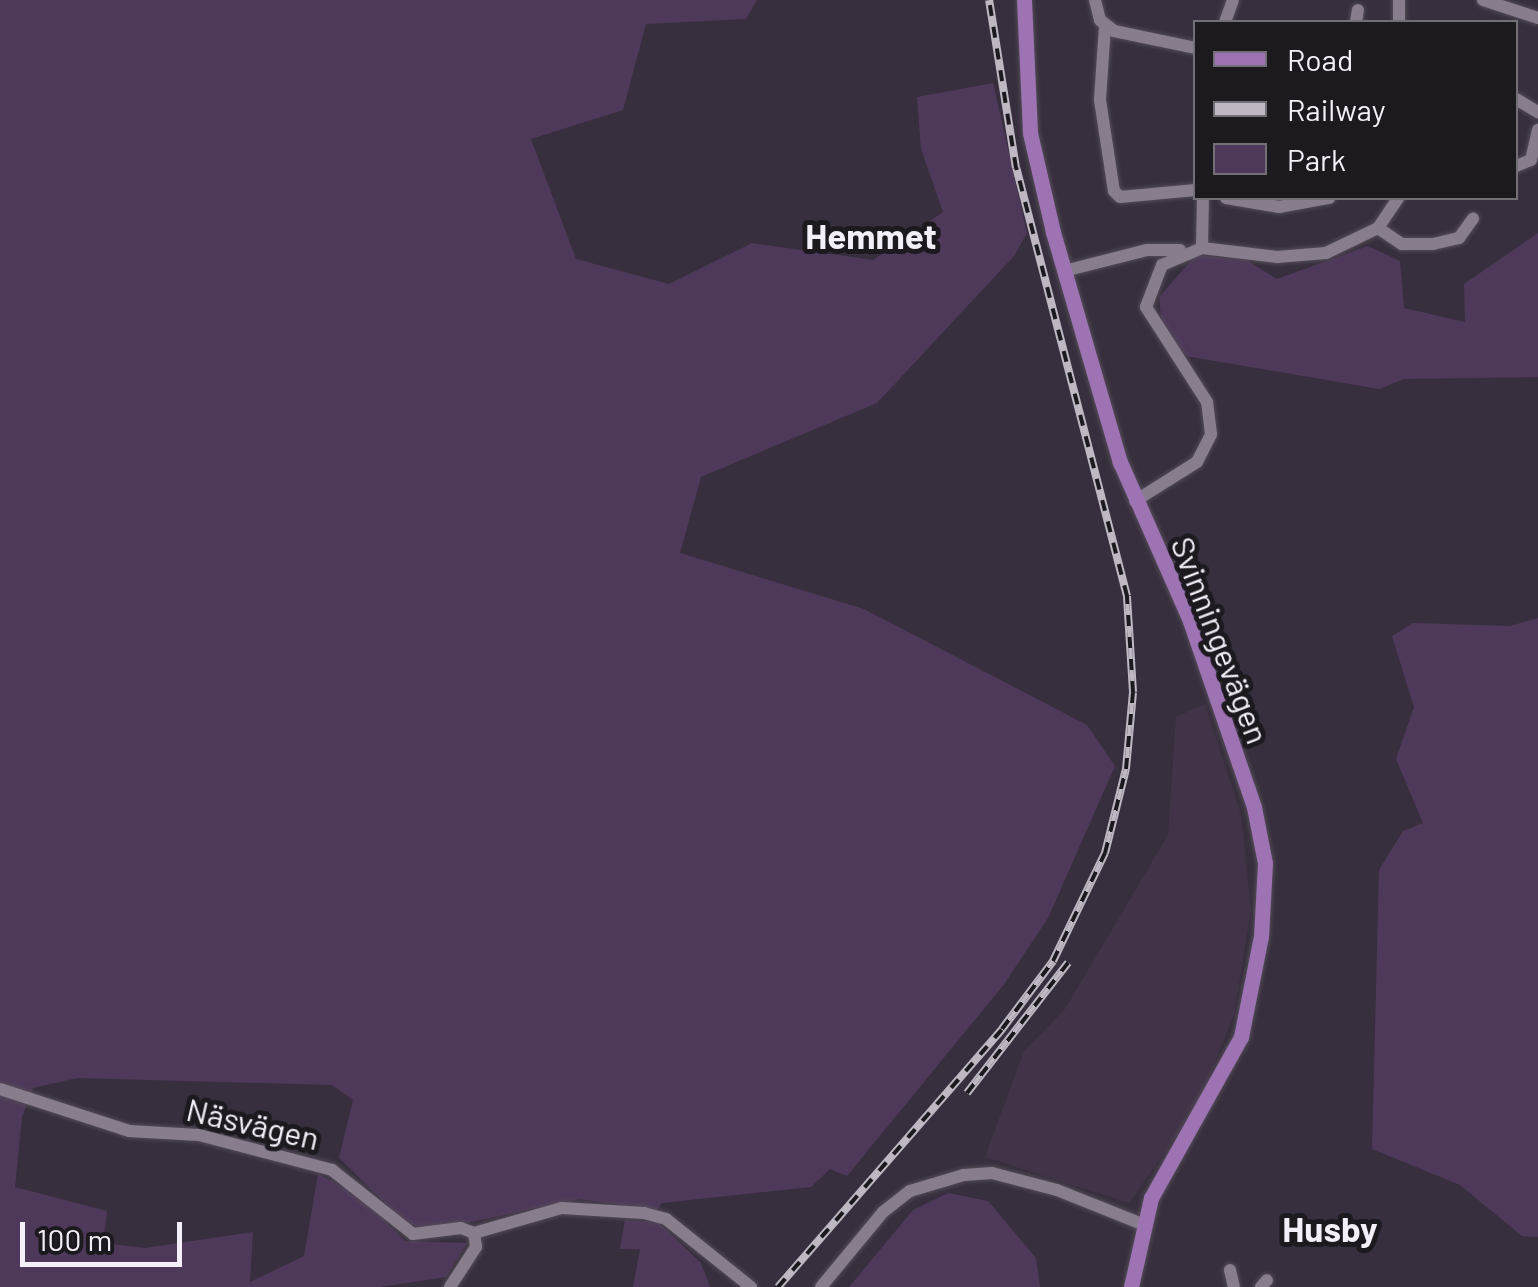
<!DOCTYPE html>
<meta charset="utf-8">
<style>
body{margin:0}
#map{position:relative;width:1538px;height:1287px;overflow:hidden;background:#372f3d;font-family:Barlow,sans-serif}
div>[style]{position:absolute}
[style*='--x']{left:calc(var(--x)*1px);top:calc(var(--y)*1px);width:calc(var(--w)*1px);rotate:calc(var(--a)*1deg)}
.built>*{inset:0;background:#413448}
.green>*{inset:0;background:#4f395b}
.roads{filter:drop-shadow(0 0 2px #524b56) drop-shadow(0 0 2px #524b56)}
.minor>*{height:12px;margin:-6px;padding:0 6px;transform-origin:6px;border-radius:6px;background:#877d8d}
.major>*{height:15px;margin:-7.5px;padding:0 7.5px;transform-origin:7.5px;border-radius:7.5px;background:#9d73b4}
.rail>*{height:8px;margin-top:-4px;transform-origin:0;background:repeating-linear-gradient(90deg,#1c191f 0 11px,#bfb8c3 0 22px);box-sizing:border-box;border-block:2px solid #bfb8c3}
span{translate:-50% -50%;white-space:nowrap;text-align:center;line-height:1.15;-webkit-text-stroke:10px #1c191f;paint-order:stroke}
.street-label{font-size:32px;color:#f5eff9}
.neighbourhood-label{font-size:35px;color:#f5eff9;font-weight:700}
.legend{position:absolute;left:1193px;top:20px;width:325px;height:180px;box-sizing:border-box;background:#1c191f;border:2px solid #736f76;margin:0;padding:12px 18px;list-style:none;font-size:30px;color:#f5eff9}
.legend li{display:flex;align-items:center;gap:20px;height:50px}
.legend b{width:50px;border:2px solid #736f76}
.scale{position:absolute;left:20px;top:1222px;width:162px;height:45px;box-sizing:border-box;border:5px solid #f5eff9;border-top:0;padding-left:12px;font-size:30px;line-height:35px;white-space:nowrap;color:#f5eff9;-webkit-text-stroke:8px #1c191f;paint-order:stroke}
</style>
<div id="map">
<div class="built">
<div style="clip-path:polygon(1205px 704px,1241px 814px,1251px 910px,1234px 1015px,1197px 1107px,1129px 1203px,985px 1157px,1024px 1051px,1065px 1009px,1168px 835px,1176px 717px)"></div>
</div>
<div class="green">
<div style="clip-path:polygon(0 0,757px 0,746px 19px,646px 24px,623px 110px,531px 139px,576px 259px,669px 284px,752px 243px,873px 260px,943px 212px,921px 149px,917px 97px,993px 83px,1027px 233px,1014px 256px,877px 403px,701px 477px,680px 553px,864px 609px,1087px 725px,1115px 766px,1048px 918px,1005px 983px,847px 1176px,830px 1169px,811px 1187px,662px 1203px,657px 1210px,579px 1199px,429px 1231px,405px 1222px,339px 1158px,353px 1100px,332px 1085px,77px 1078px,33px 1088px,22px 1117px,15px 1187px,107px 1211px,103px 1243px,145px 1248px,253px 1232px,250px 1282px,304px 1256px,318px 1174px,359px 1195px,405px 1241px,467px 1243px,446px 1277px,380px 1287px,0 1287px)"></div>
<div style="clip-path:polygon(1538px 233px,1538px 377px,1404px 379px,1379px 389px,1186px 356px,1163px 336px,1159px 297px,1196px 255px,1246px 260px,1277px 279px,1368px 246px,1400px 261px,1404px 308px,1465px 322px,1464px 284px)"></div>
<div style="clip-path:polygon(1538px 618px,1538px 1237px,1522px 1236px,1460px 1185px,1372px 1149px,1379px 870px,1403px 831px,1423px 823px,1396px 759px,1414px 707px,1392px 636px,1413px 623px,1510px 626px)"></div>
<div style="clip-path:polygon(948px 1193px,988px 1201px,1036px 1258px,1040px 1287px,849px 1287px,913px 1210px)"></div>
<div style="clip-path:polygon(625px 1220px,658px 1222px,701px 1263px,710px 1287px,633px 1287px,640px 1249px,620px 1249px)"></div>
</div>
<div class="roads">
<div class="minor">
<div style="--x:1095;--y:0;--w:21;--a:76"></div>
<div style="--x:1100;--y:20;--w:18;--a:38"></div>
<div style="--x:1114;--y:31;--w:84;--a:11.7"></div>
<div style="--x:1399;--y:0;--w:22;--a:90"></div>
<div style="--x:1483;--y:0;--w:58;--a:18.1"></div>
<div style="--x:1225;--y:22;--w:23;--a:-70"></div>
<div style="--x:1356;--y:22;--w:12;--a:-81"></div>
<div style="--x:1105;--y:26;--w:74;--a:93.9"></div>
<div style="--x:1100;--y:100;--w:92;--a:81.3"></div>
<div style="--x:1114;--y:191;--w:8;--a:45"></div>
<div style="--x:1120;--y:197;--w:76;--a:-5.3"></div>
<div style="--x:1516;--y:99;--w:26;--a:31"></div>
<div style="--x:1516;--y:166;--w:16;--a:-22"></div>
<div style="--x:1531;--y:160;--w:31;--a:-77"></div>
<div style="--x:1226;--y:198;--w:54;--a:9.6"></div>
<div style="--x:1279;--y:207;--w:51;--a:-10.2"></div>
<div style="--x:1378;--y:228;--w:29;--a:34"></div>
<div style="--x:1402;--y:244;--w:31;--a:0"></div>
<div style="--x:1433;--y:244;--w:27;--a:-13"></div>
<div style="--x:1459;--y:238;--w:24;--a:-54"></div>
<div style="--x:1202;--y:248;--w:50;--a:-88.9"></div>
<div style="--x:1064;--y:271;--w:86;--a:-14.2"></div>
<div style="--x:1147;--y:250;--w:33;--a:0"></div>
<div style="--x:1135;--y:501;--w:73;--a:-32.2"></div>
<div style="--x:1197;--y:462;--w:31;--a:-63"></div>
<div style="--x:1211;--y:434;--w:32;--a:-97"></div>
<div style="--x:1207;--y:402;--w:113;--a:-122.7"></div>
<div style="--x:1146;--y:307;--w:45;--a:-69.1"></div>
<div style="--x:1162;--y:265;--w:43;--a:-23"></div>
<div style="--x:1202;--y:248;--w:76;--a:6.8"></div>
<div style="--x:1277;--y:257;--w:49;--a:-4.7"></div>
<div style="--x:1326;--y:253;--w:58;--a:-25.7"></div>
<div style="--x:1378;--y:228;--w:36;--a:-56"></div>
<div style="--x:0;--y:1089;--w:136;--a:18"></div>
<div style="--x:129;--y:1131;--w:70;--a:3.3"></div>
<div style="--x:199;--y:1135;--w:138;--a:14.7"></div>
<div style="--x:332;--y:1170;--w:103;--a:38.3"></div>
<div style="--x:413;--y:1234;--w:48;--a:-7.1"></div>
<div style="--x:461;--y:1228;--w:14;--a:21"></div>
<div style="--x:474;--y:1233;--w:91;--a:-15.9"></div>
<div style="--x:562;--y:1208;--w:82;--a:3.5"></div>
<div style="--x:644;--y:1213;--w:23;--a:15"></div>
<div style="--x:666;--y:1219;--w:109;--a:38.7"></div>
<div style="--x:1230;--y:1270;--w:17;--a:77"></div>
<div style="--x:450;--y:1287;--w:48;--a:-57"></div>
<div style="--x:476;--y:1247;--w:14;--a:-98"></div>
<div style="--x:821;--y:1287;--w:97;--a:-50.4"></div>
<div style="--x:883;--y:1212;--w:34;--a:-38"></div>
<div style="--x:910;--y:1191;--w:56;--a:-16.5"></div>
<div style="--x:964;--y:1175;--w:28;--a:-4"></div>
<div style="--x:992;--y:1173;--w:67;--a:14.7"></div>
<div style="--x:1057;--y:1190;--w:92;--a:21.8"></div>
<div style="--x:1261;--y:1287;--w:9;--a:-49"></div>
</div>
<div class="major">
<div style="--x:1024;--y:0;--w:133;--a:87.4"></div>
<div style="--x:1030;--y:133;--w:102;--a:76.9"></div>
<div style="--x:1053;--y:232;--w:240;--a:73.8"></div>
<div style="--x:1120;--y:462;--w:174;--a:66.2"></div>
<div style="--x:1190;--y:621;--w:197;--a:71"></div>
<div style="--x:1254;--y:807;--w:57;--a:78.9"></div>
<div style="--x:1265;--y:863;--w:73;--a:93.1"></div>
<div style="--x:1261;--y:936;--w:103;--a:101.2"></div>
<div style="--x:1241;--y:1037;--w:184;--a:119.2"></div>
<div style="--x:1151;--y:1198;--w:91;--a:102.7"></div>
</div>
</div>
<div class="rail">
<div style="--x:967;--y:1093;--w:165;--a:-52.2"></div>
<div style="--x:778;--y:1287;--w:342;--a:-49"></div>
<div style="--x:1002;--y:1029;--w:85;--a:-53.1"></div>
<div style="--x:1053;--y:961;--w:120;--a:-64.3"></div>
<div style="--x:1105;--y:853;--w:87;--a:-76"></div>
<div style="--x:1126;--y:769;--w:77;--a:-84.8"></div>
<div style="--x:1133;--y:692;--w:96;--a:-93.6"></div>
<div style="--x:1127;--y:596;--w:442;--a:-104.5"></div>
<div style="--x:1016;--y:168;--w:170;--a:-99.1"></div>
</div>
<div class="street-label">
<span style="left:1221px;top:640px;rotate:69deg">Svinningevägen</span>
<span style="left:253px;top:1123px;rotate:13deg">Näsvägen</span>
</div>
<div class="neighbourhood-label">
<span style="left:871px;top:235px">Hemmet</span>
<span style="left:1330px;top:1228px">Husby</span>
</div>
<ul class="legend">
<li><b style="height:12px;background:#9d73b4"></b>Road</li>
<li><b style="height:12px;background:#bfb8c3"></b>Railway</li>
<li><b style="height:28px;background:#4f395b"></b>Park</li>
</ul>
<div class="scale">100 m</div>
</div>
